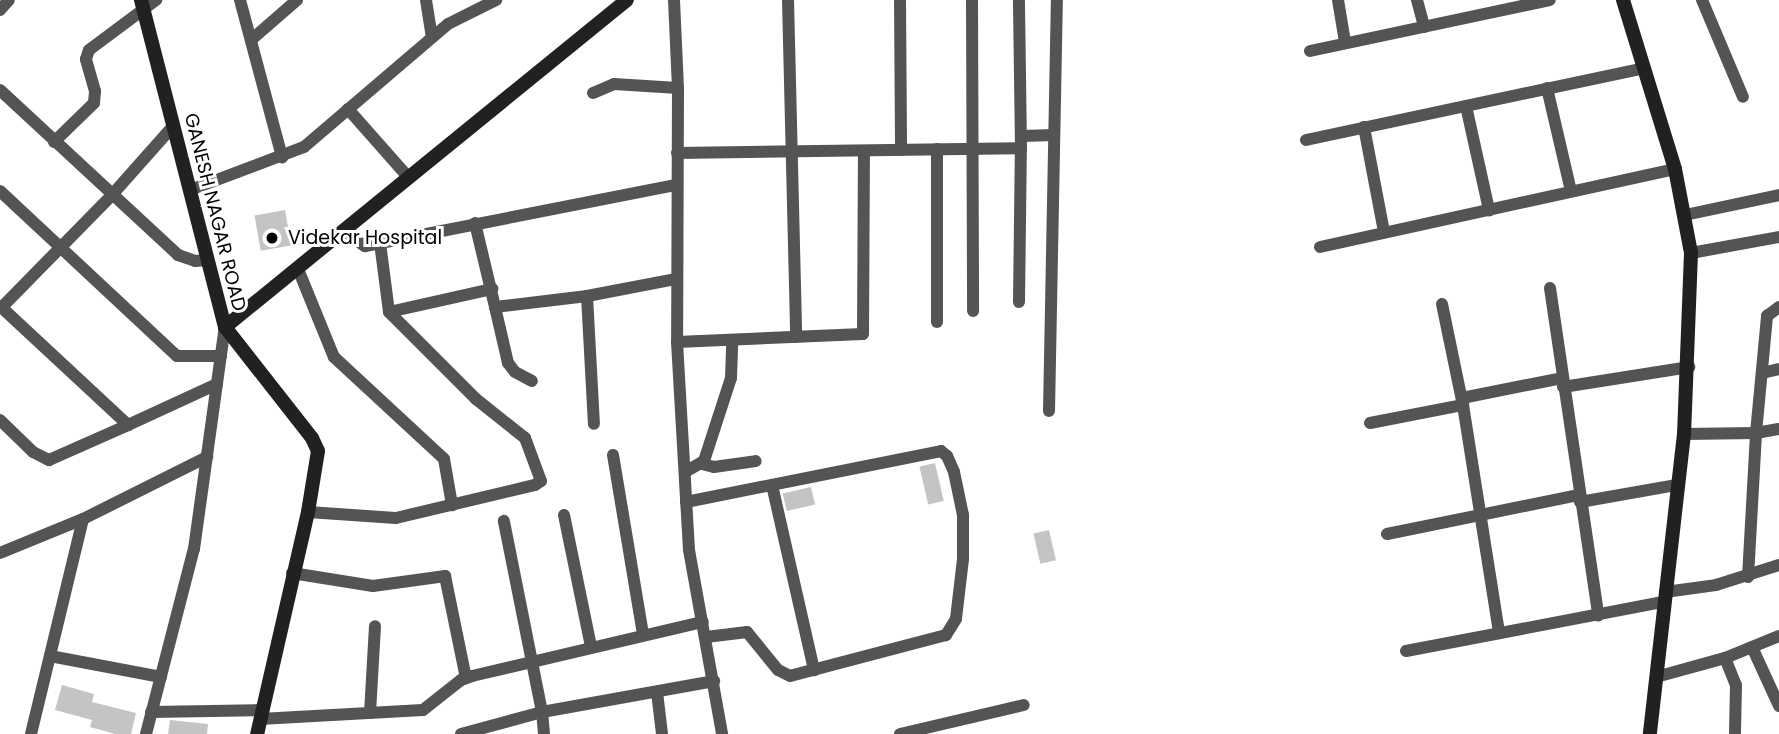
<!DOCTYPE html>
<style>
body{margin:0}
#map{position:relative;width:1779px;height:734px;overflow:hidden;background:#fff;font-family:Poppins,sans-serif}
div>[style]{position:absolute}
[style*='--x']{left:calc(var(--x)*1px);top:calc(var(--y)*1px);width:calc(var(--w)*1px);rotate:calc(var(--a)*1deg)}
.building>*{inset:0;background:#c4c4c4;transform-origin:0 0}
.street>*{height:12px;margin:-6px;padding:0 6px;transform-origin:6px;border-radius:6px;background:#545454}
.secondary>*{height:14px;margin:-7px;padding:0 7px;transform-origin:7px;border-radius:7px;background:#212121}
.dots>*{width:19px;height:19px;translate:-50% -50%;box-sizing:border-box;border:4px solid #fff;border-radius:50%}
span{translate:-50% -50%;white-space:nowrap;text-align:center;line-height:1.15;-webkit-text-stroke:6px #fff;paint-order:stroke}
.street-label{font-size:19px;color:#000}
.poi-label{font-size:19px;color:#000}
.left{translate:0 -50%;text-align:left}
</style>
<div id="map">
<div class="building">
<div style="left:285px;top:210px;width:36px;height:31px;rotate:80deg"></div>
<div style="left:935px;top:463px;width:39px;height:16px;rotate:77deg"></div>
<div style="left:811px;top:487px;width:18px;height:29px;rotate:77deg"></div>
<div style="left:1049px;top:530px;width:31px;height:16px;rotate:77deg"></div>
<div style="clip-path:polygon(62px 685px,94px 694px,92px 702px,136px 713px,131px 734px,115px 734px,90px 727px,92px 720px,55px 710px)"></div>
<div style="clip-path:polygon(170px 720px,208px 724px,207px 734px,168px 734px)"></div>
</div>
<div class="street">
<div style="--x:240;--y:0;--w:163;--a:75"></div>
<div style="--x:426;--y:0;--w:36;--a:81"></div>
<div style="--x:674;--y:0;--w:88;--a:87.4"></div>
<div style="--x:678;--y:88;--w:254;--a:90.2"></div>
<div style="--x:677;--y:342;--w:208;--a:86.7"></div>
<div style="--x:689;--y:550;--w:187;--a:79.8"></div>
<div style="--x:788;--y:0;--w:337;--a:88.6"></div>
<div style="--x:900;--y:0;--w:150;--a:89.6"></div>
<div style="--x:972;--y:0;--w:311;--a:89.8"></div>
<div style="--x:1338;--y:0;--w:43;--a:80.5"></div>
<div style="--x:1417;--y:0;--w:28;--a:75"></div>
<div style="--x:1702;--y:0;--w:105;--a:67.1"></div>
<div style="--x:0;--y:10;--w:13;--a:-48"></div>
<div style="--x:251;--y:40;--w:61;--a:-41"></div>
<div style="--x:1310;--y:51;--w:245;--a:-12"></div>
<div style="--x:1547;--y:88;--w:106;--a:76.9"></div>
<div style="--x:0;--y:90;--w:243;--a:42.8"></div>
<div style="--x:178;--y:255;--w:18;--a:19"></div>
<div style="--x:195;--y:261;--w:13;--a:-4"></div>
<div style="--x:593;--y:93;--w:23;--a:-23"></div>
<div style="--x:614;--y:84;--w:64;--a:3.6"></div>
<div style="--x:1466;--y:106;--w:107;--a:77.5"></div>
<div style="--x:348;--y:109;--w:92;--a:48.5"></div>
<div style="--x:1364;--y:127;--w:107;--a:79.2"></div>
<div style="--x:1022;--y:136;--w:32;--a:-2"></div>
<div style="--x:1306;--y:140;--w:346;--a:-12"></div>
<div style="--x:54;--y:142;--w:56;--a:-44.3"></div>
<div style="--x:94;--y:103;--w:12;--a:-85"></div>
<div style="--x:95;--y:91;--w:33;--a:-106"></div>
<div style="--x:86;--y:59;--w:9;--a:-72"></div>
<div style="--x:89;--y:50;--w:84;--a:-36.7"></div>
<div style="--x:677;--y:153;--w:344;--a:-0.8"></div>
<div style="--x:1021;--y:148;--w:148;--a:-90.8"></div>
<div style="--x:190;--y:190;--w:122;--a:-20.7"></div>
<div style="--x:304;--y:147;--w:189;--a:-40.5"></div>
<div style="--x:448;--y:24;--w:54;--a:-26.6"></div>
<div style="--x:0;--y:191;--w:242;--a:43"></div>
<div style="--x:177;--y:356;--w:44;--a:0"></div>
<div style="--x:1685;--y:215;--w:96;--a:-12"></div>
<div style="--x:475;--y:223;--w:86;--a:76.6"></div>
<div style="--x:495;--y:307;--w:93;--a:-6.8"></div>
<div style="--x:587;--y:296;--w:91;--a:-10.8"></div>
<div style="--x:344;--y:231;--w:26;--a:36"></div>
<div style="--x:365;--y:246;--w:317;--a:-11.1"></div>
<div style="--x:1320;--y:247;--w:363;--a:-12.4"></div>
<div style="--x:1691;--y:253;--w:89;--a:-10.3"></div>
<div style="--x:298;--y:269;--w:95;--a:67.8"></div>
<div style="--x:334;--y:357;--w:150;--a:42.8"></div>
<div style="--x:444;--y:459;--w:47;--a:80.1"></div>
<div style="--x:1550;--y:288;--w:331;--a:81.6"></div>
<div style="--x:587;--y:296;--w:128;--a:86.9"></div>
<div style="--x:1019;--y:302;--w:154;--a:-89.3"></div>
<div style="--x:1442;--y:304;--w:103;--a:78.3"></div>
<div style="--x:1463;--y:405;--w:231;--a:81"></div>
<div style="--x:0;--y:306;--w:175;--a:42.9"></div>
<div style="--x:128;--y:425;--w:98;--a:-24.7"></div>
<div style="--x:2;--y:307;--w:156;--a:-45.5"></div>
<div style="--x:111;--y:196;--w:95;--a:-48.4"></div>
<div style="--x:495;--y:307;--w:57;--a:76.9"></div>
<div style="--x:508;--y:363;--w:11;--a:52"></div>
<div style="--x:515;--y:372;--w:19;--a:28"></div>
<div style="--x:389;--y:312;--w:106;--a:-12.6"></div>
<div style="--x:937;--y:322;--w:173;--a:-90"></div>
<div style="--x:677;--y:342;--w:186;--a:-2.5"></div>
<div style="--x:863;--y:334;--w:183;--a:-89.7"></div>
<div style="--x:1762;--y:373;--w:17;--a:-13"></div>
<div style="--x:1563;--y:387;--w:128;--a:-9"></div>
<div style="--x:1462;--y:398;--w:102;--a:-11.3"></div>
<div style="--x:1049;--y:411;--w:411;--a:-88.9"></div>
<div style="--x:0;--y:420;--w:46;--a:44.1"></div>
<div style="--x:33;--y:452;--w:18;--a:27"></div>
<div style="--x:49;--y:460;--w:86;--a:-23.9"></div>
<div style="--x:1370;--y:423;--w:95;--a:-11"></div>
<div style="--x:1684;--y:434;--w:72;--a:-0.8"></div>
<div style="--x:1756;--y:433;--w:23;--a:-10"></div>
<div style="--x:613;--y:455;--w:182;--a:80.5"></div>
<div style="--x:702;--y:464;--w:12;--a:14"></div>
<div style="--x:714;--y:467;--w:42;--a:-8.1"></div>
<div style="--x:685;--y:472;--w:22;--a:-30"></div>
<div style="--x:704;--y:461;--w:87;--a:-72"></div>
<div style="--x:731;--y:378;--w:38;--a:-88"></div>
<div style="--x:772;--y:485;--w:190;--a:77.2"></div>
<div style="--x:686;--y:502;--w:260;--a:-11.3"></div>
<div style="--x:941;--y:451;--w:8;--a:40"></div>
<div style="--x:947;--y:456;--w:17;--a:66"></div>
<div style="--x:954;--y:472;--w:44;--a:78.2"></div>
<div style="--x:963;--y:515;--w:44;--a:90"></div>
<div style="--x:963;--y:559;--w:60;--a:96.7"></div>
<div style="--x:956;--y:619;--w:19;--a:122"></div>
<div style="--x:946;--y:635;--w:161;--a:165.3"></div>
<div style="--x:790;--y:676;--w:13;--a:-153"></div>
<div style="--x:778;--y:670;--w:49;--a:-129.2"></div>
<div style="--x:747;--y:632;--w:41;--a:173"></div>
<div style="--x:1580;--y:502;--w:97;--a:-10"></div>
<div style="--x:308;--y:512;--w:88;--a:3.9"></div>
<div style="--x:396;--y:518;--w:143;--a:-13.4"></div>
<div style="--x:535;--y:485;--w:7;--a:-34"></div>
<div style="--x:541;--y:481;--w:46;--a:-110.4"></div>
<div style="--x:525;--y:438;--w:63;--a:-141.5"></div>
<div style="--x:476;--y:399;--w:123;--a:-135"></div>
<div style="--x:389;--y:312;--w:70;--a:-97.4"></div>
<div style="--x:564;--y:515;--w:135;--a:78.4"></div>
<div style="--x:1387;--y:534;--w:196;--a:-11.5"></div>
<div style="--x:0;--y:553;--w:90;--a:-22.3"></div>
<div style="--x:83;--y:519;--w:139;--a:-26.6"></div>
<div style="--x:292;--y:573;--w:82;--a:9.1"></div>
<div style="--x:373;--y:586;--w:73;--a:-7.9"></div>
<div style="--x:445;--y:576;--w:104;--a:78.4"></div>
<div style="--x:1748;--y:577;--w:144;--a:-86.8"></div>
<div style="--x:1756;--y:433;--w:118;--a:-84.6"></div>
<div style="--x:1767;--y:316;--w:15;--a:-37"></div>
<div style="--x:1665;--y:592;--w:51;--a:-7.8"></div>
<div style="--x:1716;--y:585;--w:66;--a:-17.6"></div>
<div style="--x:1752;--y:647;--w:65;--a:65.4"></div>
<div style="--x:1406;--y:651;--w:263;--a:-10.8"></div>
<div style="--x:50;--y:656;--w:113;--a:10.7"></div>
<div style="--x:1725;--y:658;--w:29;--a:68"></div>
<div style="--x:1736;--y:685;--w:49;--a:91.2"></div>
<div style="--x:1656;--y:677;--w:72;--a:-15.4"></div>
<div style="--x:1725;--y:658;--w:58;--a:-22.2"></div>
<div style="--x:657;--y:692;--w:42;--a:83.2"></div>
<div style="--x:151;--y:712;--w:111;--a:-1"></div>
<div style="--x:370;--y:713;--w:87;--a:-86.7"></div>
<div style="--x:260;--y:719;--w:163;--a:-3.2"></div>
<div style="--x:423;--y:710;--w:48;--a:-38.3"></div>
<div style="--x:461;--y:680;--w:12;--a:-20"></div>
<div style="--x:472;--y:676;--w:237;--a:-13.2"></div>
<div style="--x:31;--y:734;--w:221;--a:-76.4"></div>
<div style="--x:146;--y:734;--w:191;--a:-75.5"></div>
<div style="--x:194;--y:549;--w:224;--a:-82.1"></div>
<div style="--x:461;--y:734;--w:84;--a:-15.2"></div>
<div style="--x:542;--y:712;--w:195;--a:-101.3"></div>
<div style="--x:544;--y:734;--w:22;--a:-95"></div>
<div style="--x:542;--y:712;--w:175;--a:-10.2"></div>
<div style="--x:900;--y:734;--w:127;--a:-13.2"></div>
</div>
<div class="secondary">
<div style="--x:141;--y:0;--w:338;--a:75.6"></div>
<div style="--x:225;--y:327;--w:141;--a:51.9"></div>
<div style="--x:312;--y:438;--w:14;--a:65"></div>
<div style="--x:318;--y:451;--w:62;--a:99.3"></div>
<div style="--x:308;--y:512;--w:228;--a:102.9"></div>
<div style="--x:1623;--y:0;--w:177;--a:72.9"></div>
<div style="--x:1675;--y:169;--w:86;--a:79.2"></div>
<div style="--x:1691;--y:253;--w:181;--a:92.2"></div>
<div style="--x:1684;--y:434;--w:302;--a:96.5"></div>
<div style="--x:225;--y:327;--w:518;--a:-39.13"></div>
</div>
<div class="dots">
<div style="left:272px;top:238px;background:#000"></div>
</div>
<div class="street-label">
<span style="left:215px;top:212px;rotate:76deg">GANESH NAGAR ROAD</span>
</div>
<div class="poi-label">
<span class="left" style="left:288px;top:238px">Videkar Hospital</span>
</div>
</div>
